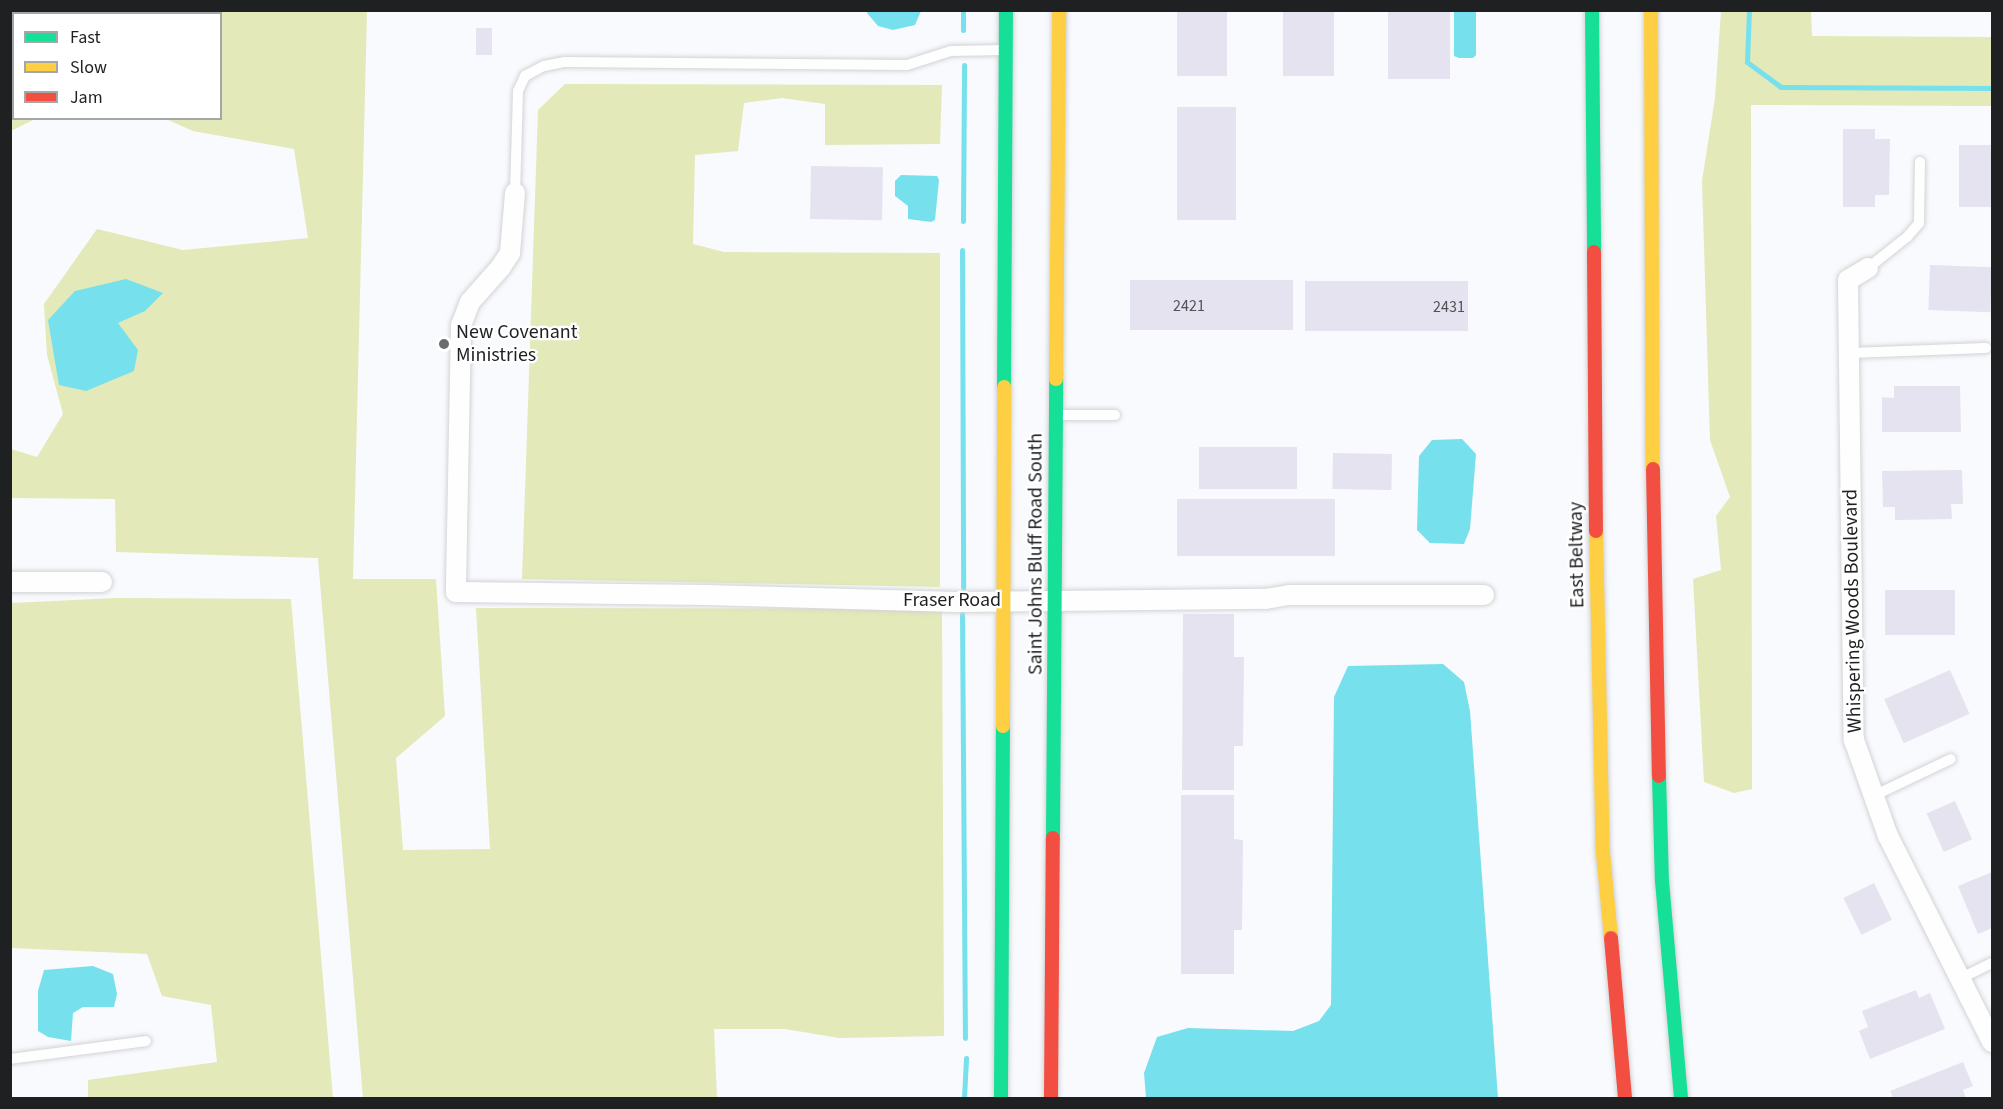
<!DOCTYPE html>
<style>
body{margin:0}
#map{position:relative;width:2003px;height:1109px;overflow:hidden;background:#f8fafd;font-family:"Source Sans 3",sans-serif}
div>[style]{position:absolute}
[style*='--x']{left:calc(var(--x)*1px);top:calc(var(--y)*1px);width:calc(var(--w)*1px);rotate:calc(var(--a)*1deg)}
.green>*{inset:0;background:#e3e9b8}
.water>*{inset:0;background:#77e0ed}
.stream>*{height:5px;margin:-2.5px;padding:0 2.5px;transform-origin:2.5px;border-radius:2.5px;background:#77e0ed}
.building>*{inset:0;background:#e4e3ef;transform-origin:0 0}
.roads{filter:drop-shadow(0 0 2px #d2d3d5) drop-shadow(0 0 2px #d2d3d5)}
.lane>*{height:10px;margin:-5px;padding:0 5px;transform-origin:5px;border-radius:5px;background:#fefeff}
.street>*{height:20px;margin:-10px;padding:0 10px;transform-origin:10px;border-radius:10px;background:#fefeff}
.fast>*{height:14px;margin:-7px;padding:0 7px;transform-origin:7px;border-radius:7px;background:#16e098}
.slow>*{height:14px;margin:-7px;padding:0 7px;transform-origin:7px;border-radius:7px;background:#ffcf43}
.jam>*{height:14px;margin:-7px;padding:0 7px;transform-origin:7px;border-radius:7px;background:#f24e42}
.dots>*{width:16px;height:16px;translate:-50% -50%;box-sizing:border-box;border:3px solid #fff;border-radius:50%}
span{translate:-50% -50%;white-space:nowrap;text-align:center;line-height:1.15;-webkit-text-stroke:4.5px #fff;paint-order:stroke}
.number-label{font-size:16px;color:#515256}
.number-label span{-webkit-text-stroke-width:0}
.poi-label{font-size:20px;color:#1f2022}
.left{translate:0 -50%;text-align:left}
.street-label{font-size:20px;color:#1f2022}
.frame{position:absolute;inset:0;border:12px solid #1f2022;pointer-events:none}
.legend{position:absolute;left:12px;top:12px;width:210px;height:108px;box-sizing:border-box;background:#fff;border:2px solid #a5a6a7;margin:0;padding:8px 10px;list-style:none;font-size:18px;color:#1f2022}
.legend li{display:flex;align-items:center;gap:12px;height:30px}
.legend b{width:30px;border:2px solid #a5a6a7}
</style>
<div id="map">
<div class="green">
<div style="clip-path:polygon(11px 11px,367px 11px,353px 579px,436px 579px,445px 716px,396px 758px,403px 850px,490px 849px,476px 608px,942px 609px,944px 1036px,839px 1038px,785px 1029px,714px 1029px,717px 1098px,363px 1098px,318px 558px,116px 552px,115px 499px,11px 498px,11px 449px,37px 457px,63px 414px,47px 355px,44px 304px,97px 229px,183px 250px,308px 238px,294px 149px,193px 131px,166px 119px,220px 118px,220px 14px,14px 14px,14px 118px,35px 119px,11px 131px)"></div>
<div style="clip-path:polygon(1721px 11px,1811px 11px,1812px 36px,1992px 37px,1992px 106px,1751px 105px,1752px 789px,1734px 793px,1704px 782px,1693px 579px,1721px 570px,1716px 516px,1730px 497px,1710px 440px,1702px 181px,1715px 98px)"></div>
<div style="clip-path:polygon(565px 84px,942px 85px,940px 144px,825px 145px,825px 104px,782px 98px,744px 103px,738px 151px,695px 155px,693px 244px,724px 252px,940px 253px,940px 587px,522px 579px,538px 110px)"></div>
<div style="clip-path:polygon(116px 598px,291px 599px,333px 1098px,88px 1098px,88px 1080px,217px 1062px,211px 1005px,162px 996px,147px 954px,11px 948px,11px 603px)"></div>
</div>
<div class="water">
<div style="clip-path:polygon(868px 10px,877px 11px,921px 11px,915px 25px,893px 30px,878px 26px,867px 13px)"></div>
<div style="clip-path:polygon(1454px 11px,1476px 11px,1476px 55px,1473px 58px,1459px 58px,1454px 56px)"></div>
<div style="clip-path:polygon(901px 175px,937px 176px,939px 180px,935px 220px,931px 222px,908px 219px,908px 206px,895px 196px,895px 181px)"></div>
<div style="clip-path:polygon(126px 279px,163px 293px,145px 311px,118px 323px,138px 350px,134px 371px,86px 391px,59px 385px,48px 320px,75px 291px)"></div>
<div style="clip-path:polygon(1462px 439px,1476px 454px,1470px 529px,1464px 544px,1430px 543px,1417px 530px,1419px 456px,1432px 440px)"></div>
<div style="clip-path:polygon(1443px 664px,1464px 682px,1470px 711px,1498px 1098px,1146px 1098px,1144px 1073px,1157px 1037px,1188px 1028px,1293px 1031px,1319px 1021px,1331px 1005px,1334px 697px,1348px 666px)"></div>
<div style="clip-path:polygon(93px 966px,113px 974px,117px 994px,114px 1007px,83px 1007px,73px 1013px,71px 1041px,48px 1037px,38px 1031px,38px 991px,44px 970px)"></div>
</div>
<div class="stream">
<div style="--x:963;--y:10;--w:20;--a:90"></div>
<div style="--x:1749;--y:10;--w:52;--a:92.2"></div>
<div style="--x:1747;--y:62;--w:42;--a:36.3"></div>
<div style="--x:1781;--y:87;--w:211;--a:0.3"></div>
<div style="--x:963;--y:221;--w:156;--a:-89.6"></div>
<div style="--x:962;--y:250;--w:338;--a:89.8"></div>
<div style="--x:962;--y:614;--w:424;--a:89.6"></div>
<div style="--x:964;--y:1098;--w:40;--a:-87.1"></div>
</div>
<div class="building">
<div style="left:1177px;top:10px;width:50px;height:66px"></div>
<div style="left:1283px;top:10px;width:51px;height:66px"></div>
<div style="left:1388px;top:10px;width:62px;height:69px"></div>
<div style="left:476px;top:28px;width:16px;height:27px"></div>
<div style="left:1177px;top:107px;width:59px;height:113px"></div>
<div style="clip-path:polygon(1843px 129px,1875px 129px,1875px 139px,1890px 139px,1889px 195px,1875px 195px,1875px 207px,1843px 207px)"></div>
<div style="left:1992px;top:145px;width:62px;height:33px;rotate:90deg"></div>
<div style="left:811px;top:166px;width:72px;height:53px;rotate:1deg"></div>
<div style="left:1930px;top:265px;width:62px;height:45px;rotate:2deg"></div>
<div style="left:1293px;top:280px;width:50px;height:163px;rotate:90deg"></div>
<div style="left:1305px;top:281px;width:163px;height:50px"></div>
<div style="clip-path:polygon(1894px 386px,1960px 386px,1961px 432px,1882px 432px,1882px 397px,1894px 398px)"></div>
<div style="left:1199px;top:447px;width:98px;height:42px"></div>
<div style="left:1333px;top:453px;width:59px;height:36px;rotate:1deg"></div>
<div style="clip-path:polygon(1962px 470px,1963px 504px,1951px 504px,1952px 519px,1895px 520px,1895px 507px,1883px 507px,1882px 471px)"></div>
<div style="left:1177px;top:499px;width:158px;height:57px"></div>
<div style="left:1955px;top:590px;width:45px;height:70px;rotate:90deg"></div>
<div style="clip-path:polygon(1183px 614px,1234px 614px,1234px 657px,1244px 657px,1243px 746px,1234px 746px,1234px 790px,1182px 790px)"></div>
<div style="left:1950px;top:670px;width:48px;height:72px;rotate:66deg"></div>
<div style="clip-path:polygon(1181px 795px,1234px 795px,1234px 839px,1243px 840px,1242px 930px,1234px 930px,1234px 974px,1181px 974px)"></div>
<div style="left:1955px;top:801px;width:42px;height:31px;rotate:66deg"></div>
<div style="clip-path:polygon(1992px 872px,1992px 928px,1978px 934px,1958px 886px)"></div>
<div style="left:1874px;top:883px;width:41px;height:34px;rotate:64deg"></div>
<div style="clip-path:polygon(1916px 990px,1919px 998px,1930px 993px,1945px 1029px,1870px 1059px,1859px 1031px,1868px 1027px,1862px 1011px)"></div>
<div style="clip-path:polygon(1963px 1062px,1973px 1086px,1963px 1090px,1966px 1098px,1893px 1098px,1890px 1091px)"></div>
</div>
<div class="roads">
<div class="lane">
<div style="--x:515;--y:193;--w:102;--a:-88.3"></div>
<div style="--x:518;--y:91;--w:17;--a:-65"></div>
<div style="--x:525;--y:76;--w:21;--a:-28"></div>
<div style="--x:544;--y:66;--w:20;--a:-11"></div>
<div style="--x:564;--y:62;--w:343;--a:0.5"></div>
<div style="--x:907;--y:65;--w:46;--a:-17.7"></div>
<div style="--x:951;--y:51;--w:53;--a:-1.1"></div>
<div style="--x:1868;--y:268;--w:50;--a:-38.5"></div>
<div style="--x:1907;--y:237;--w:18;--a:-49"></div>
<div style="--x:1919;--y:223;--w:61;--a:-89.1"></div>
<div style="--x:1849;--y:353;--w:137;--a:-2.1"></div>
<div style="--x:1056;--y:415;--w:59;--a:0"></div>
<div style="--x:1873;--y:796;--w:86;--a:-25.4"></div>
<div style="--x:1961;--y:978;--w:34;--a:-26"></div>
<div style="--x:10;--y:1059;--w:137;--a:-7.5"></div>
</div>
<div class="street">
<div style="--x:515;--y:193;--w:60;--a:94.8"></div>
<div style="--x:510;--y:253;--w:17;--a:123"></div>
<div style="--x:501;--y:267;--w:47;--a:131.5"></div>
<div style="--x:470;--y:302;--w:25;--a:111"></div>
<div style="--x:461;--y:325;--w:267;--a:91.1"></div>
<div style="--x:456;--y:592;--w:251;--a:0.7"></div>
<div style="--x:707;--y:595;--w:251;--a:1.6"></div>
<div style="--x:958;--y:602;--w:308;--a:-0.6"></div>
<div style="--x:1266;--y:599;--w:23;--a:-10"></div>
<div style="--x:1289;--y:595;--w:195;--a:0"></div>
<div style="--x:1868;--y:268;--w:23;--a:149"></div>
<div style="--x:1848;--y:280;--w:460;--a:89.3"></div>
<div style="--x:1854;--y:740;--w:102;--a:70.5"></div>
<div style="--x:1888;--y:836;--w:231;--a:63.2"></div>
<div style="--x:10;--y:582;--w:92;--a:0"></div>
</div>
<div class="fast">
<div style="--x:1592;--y:10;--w:242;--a:89.5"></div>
<div style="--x:1004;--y:387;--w:377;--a:-89.7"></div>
<div style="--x:1659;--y:776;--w:105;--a:88.4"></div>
<div style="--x:1662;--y:881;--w:218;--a:85"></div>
<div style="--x:1053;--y:838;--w:459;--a:-89.6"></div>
<div style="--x:1001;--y:1098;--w:372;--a:-89.7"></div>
</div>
<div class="slow">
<div style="--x:1651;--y:10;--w:459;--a:89.8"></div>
<div style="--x:1056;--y:379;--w:369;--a:-89.5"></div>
<div style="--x:1596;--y:531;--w:322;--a:88.8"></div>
<div style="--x:1603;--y:853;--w:85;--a:84.6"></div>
<div style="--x:1003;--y:726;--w:339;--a:-89.8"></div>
</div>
<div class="jam">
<div style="--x:1594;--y:252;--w:279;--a:89.6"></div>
<div style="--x:1653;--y:469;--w:307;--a:88.9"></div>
<div style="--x:1611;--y:938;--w:161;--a:85"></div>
<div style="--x:1051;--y:1098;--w:260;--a:-89.6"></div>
</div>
</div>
<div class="dots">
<div style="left:444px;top:344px;background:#6b6c6f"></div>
</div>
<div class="number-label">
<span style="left:1189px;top:306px">2421</span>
<span style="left:1449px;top:307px">2431</span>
</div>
<div class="poi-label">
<span class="left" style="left:456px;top:344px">New Covenant<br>Ministries</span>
</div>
<div class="street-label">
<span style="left:1036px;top:554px;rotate:-90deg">Saint Johns Bluff Road South</span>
<span style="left:1577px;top:555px;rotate:-91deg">East Beltway</span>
<span style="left:952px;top:600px">Fraser Road</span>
<span style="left:1853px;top:611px;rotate:-91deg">Whispering Woods Boulevard</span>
</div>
<div class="frame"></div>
<ul class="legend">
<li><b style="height:8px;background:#16e098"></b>Fast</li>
<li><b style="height:8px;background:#ffcf43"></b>Slow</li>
<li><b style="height:8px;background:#f24e42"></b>Jam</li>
</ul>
</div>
